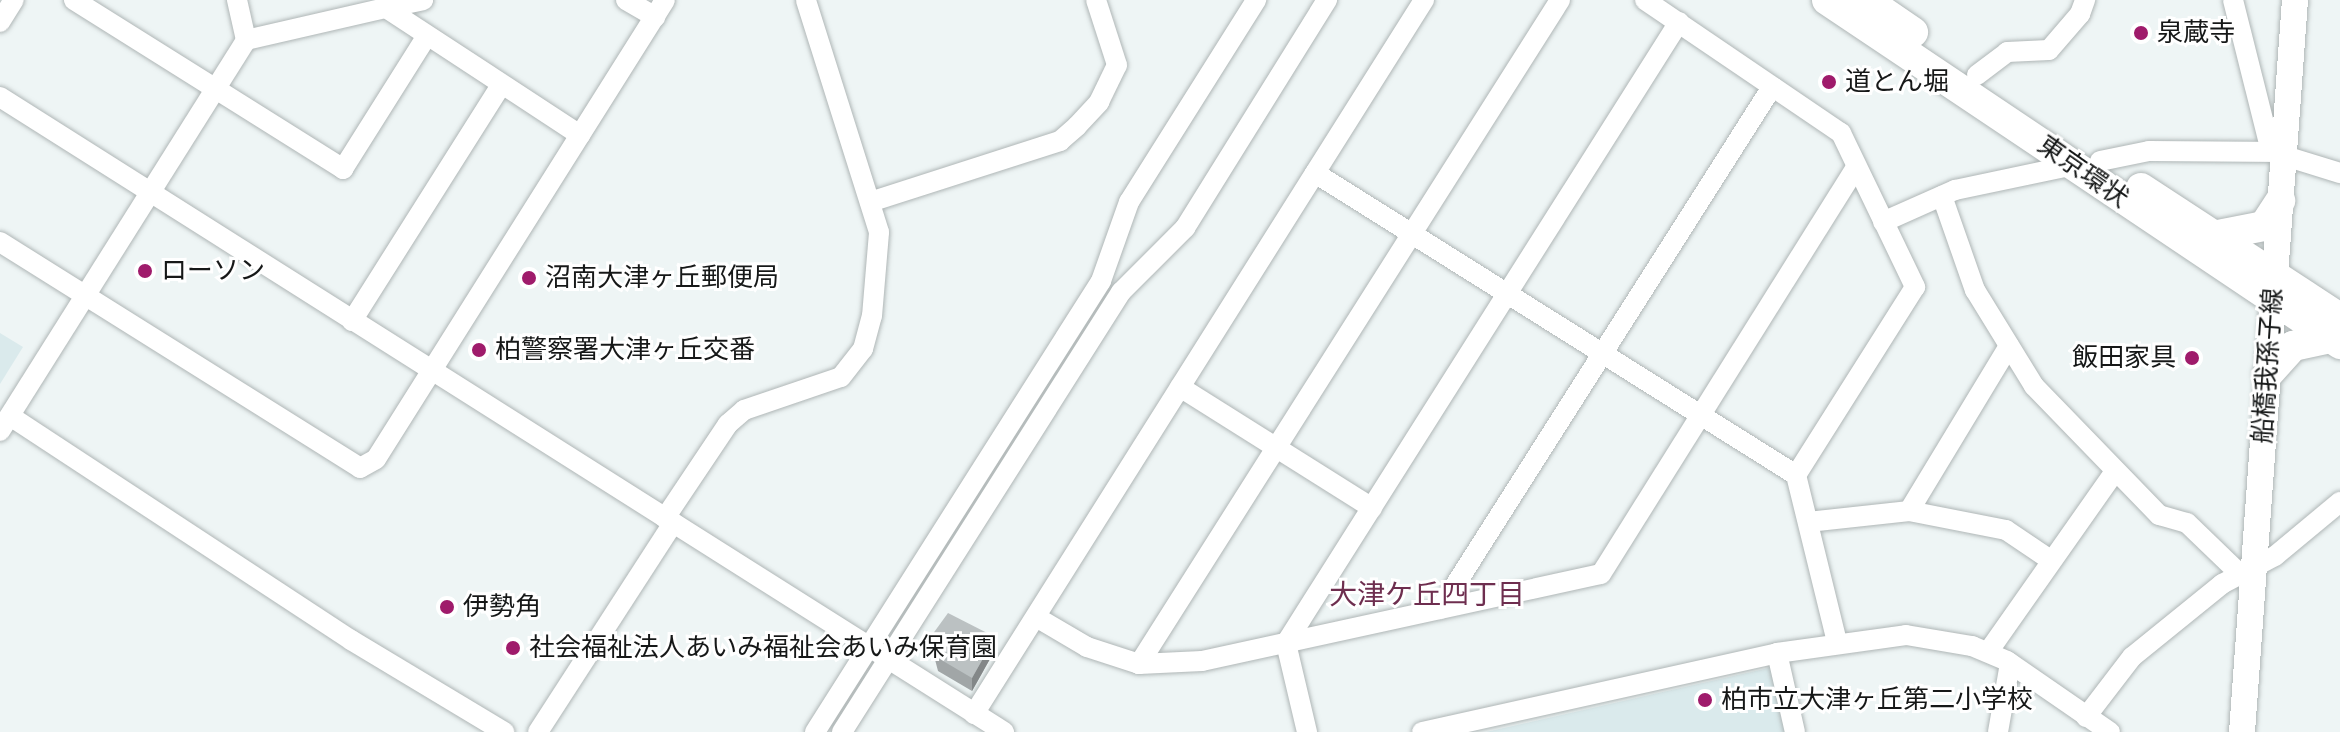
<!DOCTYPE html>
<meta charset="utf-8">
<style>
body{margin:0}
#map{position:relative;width:2340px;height:732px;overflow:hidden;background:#eef5f5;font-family:"Asap Condensed","Noto Sans JP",sans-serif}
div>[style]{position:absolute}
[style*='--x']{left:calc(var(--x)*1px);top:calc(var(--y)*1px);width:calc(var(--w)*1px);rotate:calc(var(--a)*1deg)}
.built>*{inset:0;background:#daeaec}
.roads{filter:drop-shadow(0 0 2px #afb6b6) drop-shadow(0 0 2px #afb6b6)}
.minor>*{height:20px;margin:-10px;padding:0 10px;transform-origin:10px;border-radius:10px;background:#fff}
.major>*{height:26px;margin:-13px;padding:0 13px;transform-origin:13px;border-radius:13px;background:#fff}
.highway>*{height:30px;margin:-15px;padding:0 15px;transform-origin:15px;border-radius:15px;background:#fff}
.wall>*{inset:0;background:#a1a6a7}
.shaded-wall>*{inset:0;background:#838788}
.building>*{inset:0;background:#bbc1c2}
.dots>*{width:22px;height:22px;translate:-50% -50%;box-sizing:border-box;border:4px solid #fff;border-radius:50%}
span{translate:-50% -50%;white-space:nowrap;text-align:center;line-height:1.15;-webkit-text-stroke:6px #fff;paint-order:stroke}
.poi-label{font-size:26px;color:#161818}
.left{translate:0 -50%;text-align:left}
.right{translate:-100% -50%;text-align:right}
.street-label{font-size:26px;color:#161818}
.neighbourhood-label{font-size:28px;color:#6e2e4f}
</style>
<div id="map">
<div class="built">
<div style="clip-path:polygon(0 333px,23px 347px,0 384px)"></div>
<div style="clip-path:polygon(1773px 667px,1787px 732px,1486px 732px)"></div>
</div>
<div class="roads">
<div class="minor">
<div style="--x:74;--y:0;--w:318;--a:32.1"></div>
<div style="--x:343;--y:169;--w:156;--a:-57.8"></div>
<div style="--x:237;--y:0;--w:41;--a:77.3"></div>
<div style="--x:246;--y:40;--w:144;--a:-12.9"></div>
<div style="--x:386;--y:8;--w:232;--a:33.2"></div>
<div style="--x:626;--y:0;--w:34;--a:30"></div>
<div style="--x:1645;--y:0;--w:237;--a:34.2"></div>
<div style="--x:1841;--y:133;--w:171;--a:64.3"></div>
<div style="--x:1915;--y:287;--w:222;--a:122.3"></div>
<div style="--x:2233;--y:0;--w:156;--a:75.9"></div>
<div style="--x:386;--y:8;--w:38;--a:-12"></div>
<div style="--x:0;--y:22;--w:26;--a:-58"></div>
<div style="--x:1977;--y:75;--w:38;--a:-37"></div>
<div style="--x:2007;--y:52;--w:42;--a:-2.7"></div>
<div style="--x:2049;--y:50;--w:48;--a:-49.3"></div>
<div style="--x:2080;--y:14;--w:15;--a:-70"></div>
<div style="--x:0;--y:97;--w:1188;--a:32.31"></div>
<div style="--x:2285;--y:156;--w:58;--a:17.2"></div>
<div style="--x:2100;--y:161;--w:50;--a:-11.5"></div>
<div style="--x:2149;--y:151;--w:135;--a:0.4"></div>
<div style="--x:1315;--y:173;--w:568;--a:32.12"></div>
<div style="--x:1796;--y:475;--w:172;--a:76.2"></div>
<div style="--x:1942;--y:196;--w:100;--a:70.7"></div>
<div style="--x:1975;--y:290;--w:113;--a:58.4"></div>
<div style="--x:2034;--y:386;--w:180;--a:45.9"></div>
<div style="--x:2159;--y:515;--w:29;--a:16"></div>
<div style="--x:2187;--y:523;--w:72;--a:43.9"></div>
<div style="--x:870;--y:202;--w:200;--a:-17.8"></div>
<div style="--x:1060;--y:141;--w:23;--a:-41"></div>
<div style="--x:1077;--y:126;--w:33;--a:-47"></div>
<div style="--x:1099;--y:102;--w:41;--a:-64.1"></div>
<div style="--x:1117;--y:65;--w:68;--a:-107.9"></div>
<div style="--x:1883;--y:222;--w:79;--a:-24"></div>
<div style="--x:1955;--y:190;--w:122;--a:-11.9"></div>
<div style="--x:0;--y:242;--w:425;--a:32.1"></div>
<div style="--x:360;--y:468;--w:18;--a:-29"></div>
<div style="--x:376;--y:459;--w:542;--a:-57.8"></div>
<div style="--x:352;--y:321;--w:279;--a:-57.7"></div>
<div style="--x:1180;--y:387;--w:227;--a:32.2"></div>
<div style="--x:10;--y:416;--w:408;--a:33.3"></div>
<div style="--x:351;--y:640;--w:179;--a:31"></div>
<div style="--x:0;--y:431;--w:462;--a:-57.8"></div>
<div style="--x:1909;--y:511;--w:193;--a:-58.8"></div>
<div style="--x:665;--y:518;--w:113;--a:-56.2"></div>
<div style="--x:728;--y:424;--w:21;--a:-41"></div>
<div style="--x:744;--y:410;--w:102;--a:-18.8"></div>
<div style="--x:841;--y:377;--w:36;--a:-52"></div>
<div style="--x:863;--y:349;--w:34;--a:-75"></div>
<div style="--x:872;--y:316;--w:84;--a:-85.2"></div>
<div style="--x:879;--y:232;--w:243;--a:-107.5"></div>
<div style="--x:1808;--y:522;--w:102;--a:-6.2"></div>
<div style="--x:1909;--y:511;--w:99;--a:11.1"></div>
<div style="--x:2006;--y:530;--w:55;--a:34"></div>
<div style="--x:1440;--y:609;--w:619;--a:-57.54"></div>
<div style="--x:1036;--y:617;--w:59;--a:30.5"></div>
<div style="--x:1087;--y:647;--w:55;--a:18.1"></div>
<div style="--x:1139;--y:664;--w:63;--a:-2.7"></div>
<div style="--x:1202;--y:661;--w:408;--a:-12.3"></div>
<div style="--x:1601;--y:574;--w:480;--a:-57.9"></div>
<div style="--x:1988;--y:652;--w:221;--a:-54.9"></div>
<div style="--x:1777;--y:653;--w:81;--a:77.2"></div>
<div style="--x:1139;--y:664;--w:786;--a:-57.62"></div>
<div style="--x:974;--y:714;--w:844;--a:-57.78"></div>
<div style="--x:2086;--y:717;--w:76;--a:-52.5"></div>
<div style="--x:2132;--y:657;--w:116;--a:-39"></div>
<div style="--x:2222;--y:584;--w:60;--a:-27.8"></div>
<div style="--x:2275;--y:556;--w:85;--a:-39.7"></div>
<div style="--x:538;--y:732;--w:249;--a:-57.1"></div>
<div style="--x:815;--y:732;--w:534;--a:-57.62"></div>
<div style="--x:1101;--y:281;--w:84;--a:-70.5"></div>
<div style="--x:1129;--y:202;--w:239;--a:-57.8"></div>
<div style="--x:842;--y:732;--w:521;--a:-57.62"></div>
<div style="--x:1121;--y:292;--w:91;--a:-45"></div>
<div style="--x:1185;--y:228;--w:269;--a:-58.1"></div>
<div style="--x:1307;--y:732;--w:91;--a:-103.3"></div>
<div style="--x:1286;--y:643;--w:735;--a:-57.67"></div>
<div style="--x:1422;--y:732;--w:364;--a:-12.5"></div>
<div style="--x:1777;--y:653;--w:130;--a:-7.9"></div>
<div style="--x:1906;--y:635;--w:67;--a:9.5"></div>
<div style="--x:1972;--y:646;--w:38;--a:23"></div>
<div style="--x:2007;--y:661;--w:125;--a:34.6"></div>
<div style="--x:1998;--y:732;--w:70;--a:-80.1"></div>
</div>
<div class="major">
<div style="--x:2242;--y:732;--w:734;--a:-85.86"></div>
</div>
<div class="highway">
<div style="--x:1827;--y:0;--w:618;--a:33.84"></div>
<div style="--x:1866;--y:0;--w:57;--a:34.2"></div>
<div style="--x:2141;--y:188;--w:238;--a:33.2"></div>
<div style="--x:2213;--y:236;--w:52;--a:-11.1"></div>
<div style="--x:2264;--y:226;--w:30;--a:-57"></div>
<div style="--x:2268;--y:374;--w:38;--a:-48"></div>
<div style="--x:2293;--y:346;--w:38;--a:-12"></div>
</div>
</div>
<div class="wall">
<div style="clip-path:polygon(932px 635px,995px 650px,972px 691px,938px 671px,932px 648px)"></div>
</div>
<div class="shaded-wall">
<div style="clip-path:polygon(995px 637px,995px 650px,972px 691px,972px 678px)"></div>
</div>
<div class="building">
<div style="clip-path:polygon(948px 613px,995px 637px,972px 678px,938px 658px,932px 635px)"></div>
</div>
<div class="dots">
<div style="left:2141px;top:33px;background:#9f1b6b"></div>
<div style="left:1829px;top:82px;background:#9f1b6b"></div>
<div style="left:145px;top:271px;background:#9f1b6b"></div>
<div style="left:529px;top:278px;background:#9f1b6b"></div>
<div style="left:479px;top:350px;background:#9f1b6b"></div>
<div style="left:2192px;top:358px;background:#9f1b6b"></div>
<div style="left:447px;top:607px;background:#9f1b6b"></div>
<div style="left:513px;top:648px;background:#9f1b6b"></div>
<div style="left:1705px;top:700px;background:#9f1b6b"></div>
</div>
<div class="poi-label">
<span class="left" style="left:2157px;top:33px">泉蔵寺</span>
<span class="left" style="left:1845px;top:82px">道とん堀</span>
<span class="left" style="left:161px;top:271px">ローソン</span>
<span class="left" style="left:545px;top:278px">沼南大津ヶ丘郵便局</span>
<span class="left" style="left:495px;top:350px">柏警察署大津ヶ丘交番</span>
<span class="right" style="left:2176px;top:358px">飯田家具</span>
<span class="left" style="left:463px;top:607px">伊勢角</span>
<span class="left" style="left:529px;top:648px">社会福祉法人あいみ福祉会あいみ保育園</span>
<span class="left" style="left:1721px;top:700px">柏市立大津ヶ丘第二小学校</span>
</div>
<div class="street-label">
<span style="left:2083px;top:172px;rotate:35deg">東京環状</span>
<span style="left:2268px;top:366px;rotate:-86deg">船橋我孫子線</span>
</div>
<div class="neighbourhood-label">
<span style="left:1427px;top:594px">大津ケ丘四丁目</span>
</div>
</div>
